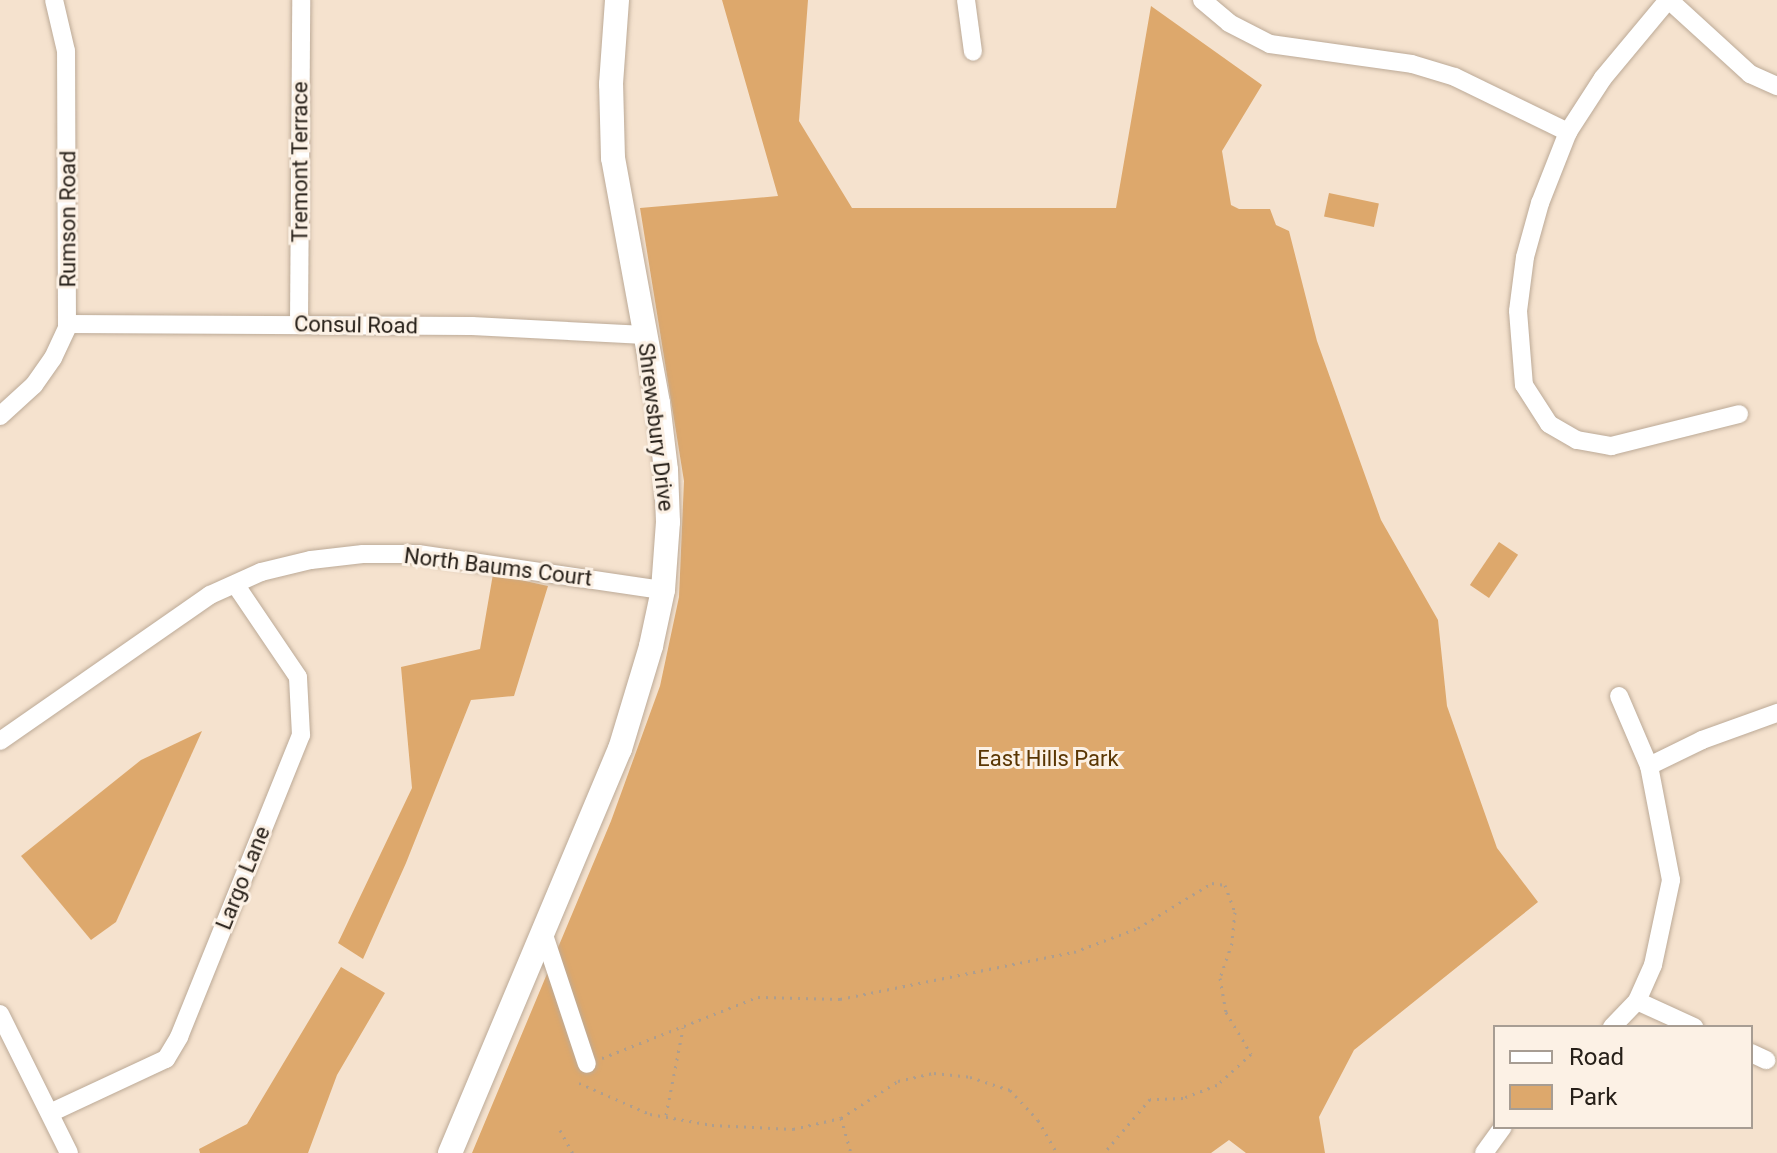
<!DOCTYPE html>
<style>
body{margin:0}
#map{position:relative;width:1777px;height:1153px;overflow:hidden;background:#f5e2ce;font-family:Roboto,sans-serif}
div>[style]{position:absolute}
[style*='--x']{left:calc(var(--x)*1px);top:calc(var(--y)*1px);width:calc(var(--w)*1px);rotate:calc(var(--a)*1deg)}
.green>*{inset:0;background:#dda86c;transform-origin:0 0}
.path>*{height:3px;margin-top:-1.5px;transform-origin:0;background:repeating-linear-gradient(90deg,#ad9e8f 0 2px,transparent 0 8px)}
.roads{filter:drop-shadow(0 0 2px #bcaa97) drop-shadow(0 0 2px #bcaa97)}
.minor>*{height:18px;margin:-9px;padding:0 9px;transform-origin:9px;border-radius:9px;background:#fff}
.major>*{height:24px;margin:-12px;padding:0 12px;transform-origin:12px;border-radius:12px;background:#fff}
span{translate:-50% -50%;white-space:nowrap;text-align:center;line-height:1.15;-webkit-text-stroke:6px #fcf1e5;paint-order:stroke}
.street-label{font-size:22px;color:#272019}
.park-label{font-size:22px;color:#5a3603}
.legend{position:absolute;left:1493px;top:1025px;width:260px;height:104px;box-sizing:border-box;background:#fcf1e5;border:2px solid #a79d93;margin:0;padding:10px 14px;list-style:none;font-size:24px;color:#272019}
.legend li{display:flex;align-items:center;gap:16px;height:40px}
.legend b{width:40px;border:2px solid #a79d93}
</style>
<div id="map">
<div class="green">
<div style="clip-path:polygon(722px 0,808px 0,799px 121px,852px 208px,1116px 208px,1151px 6px,1262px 85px,1222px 151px,1231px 205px,1239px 209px,1270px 209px,1276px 225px,1289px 231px,1317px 341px,1381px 520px,1438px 620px,1447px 706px,1497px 848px,1538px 902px,1354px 1050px,1319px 1117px,1325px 1153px,1246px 1153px,1229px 1140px,1211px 1153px,472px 1153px,611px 821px,660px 686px,679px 597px,684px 481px,640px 208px,778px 196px)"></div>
<div style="left:1329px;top:193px;width:51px;height:24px;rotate:12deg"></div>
<div style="left:1499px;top:542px;width:23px;height:52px;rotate:34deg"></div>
<div style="clip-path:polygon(493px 574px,548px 586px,514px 696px,471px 700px,406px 863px,363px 959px,338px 943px,412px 788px,401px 667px,480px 649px)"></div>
<div style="clip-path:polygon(202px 731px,116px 922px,91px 940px,21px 856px,141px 760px)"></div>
<div style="clip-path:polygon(341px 967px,385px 993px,337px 1075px,308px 1153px,200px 1153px,199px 1149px,247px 1124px)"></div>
</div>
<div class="path">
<div style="--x:602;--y:1058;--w:168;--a:-21.4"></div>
<div style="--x:758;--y:997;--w:82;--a:1.4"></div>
<div style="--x:840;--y:999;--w:239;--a:-11.4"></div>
<div style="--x:1074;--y:952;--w:68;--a:-20.6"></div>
<div style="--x:1138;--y:928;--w:87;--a:-31.3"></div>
<div style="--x:1212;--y:883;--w:13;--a:9"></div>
<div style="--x:1225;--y:885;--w:29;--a:70"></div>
<div style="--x:1235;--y:912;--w:31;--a:96"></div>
<div style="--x:1232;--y:943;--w:37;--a:109"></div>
<div style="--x:1220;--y:978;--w:35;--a:80"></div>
<div style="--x:1226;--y:1012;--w:49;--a:59.2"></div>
<div style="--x:1251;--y:1054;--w:46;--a:137.6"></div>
<div style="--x:1217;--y:1085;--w:36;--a:159"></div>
<div style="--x:1183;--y:1098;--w:33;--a:178"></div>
<div style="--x:1150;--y:1099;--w:71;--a:130.4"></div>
<div style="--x:579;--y:1083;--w:77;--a:23.6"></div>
<div style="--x:650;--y:1114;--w:63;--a:10.1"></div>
<div style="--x:712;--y:1125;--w:81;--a:2.8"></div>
<div style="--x:793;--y:1129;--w:49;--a:-12.9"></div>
<div style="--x:841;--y:1118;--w:68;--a:-33"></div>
<div style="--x:898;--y:1081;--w:37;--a:-13"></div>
<div style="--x:934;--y:1073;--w:36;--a:6"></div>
<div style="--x:970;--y:1077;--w:42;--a:18"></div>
<div style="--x:1010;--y:1090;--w:41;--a:47"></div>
<div style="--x:1038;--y:1120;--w:38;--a:60"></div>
<div style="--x:666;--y:1115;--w:89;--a:-78.9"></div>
<div style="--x:841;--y:1118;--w:36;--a:74"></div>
<div style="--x:560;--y:1130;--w:26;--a:61"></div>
</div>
<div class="roads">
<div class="minor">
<div style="--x:966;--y:0;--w:52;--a:82.3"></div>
<div style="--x:1202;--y:0;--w:35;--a:40"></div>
<div style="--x:1229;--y:23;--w:46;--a:27.1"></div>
<div style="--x:1270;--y:44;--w:143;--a:8"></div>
<div style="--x:1412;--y:64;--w:45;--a:16.8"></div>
<div style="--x:1455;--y:77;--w:126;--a:26"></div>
<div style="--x:1668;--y:0;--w:102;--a:129.8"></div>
<div style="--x:1603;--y:78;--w:64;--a:122.9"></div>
<div style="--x:1568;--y:132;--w:76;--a:111.5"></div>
<div style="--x:1540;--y:203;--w:56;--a:105.5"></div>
<div style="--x:1525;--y:257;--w:54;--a:97.4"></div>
<div style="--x:1518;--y:311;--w:74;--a:85.4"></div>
<div style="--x:1524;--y:385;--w:46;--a:57.3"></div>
<div style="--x:1549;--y:424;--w:32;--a:30"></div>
<div style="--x:1577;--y:440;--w:35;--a:10"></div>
<div style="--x:1611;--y:446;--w:132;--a:-14"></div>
<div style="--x:1669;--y:0;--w:110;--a:42.4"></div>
<div style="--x:1750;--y:74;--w:30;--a:24"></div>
<div style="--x:67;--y:324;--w:405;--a:0.3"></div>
<div style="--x:472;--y:326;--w:173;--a:3"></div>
<div style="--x:299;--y:324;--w:324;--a:-89.6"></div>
<div style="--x:0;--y:416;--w:46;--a:-42.4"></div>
<div style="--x:34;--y:385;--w:33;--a:-55"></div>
<div style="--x:53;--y:358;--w:33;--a:-65"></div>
<div style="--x:67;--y:328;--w:277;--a:-90.2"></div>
<div style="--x:66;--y:51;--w:52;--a:-103.2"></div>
<div style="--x:0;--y:741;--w:256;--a:-34.8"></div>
<div style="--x:210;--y:595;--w:56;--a:-24.3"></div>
<div style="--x:261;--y:572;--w:51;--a:-13.5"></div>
<div style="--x:311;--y:560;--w:52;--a:-6.6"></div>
<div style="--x:363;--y:554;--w:55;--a:0"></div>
<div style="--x:418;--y:554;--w:248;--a:8.4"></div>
<div style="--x:1649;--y:766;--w:59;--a:-26.1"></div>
<div style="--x:1702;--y:740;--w:80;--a:-19.8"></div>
<div style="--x:542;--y:929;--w:142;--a:71.6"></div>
<div style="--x:1637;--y:1001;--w:63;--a:24.5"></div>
<div style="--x:0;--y:1014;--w:155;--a:63.6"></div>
<div style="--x:1612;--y:1027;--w:36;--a:-46"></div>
<div style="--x:1637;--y:1001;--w:39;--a:-66"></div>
<div style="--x:1653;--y:965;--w:87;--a:-78"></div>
<div style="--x:1671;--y:880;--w:116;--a:-100.9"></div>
<div style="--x:1649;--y:766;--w:76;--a:-113.2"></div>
<div style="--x:1751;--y:1053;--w:17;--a:25"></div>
<div style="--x:50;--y:1113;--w:128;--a:-25"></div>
<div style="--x:166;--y:1059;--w:26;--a:-59"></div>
<div style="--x:179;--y:1037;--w:326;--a:-68"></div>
<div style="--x:301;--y:735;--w:58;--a:-93"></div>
<div style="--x:298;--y:677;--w:112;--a:-124.1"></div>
<div style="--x:1484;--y:1153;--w:32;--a:-54"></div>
</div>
<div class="major">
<div style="--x:450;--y:1153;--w:438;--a:-67.2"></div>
<div style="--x:620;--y:749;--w:108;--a:-73.2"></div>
<div style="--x:651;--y:646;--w:57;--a:-77.9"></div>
<div style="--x:663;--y:590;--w:68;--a:-85.8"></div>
<div style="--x:668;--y:522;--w:52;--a:-92.2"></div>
<div style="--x:666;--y:470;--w:67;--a:-96.8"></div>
<div style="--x:658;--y:403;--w:249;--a:-100.4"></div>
<div style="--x:613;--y:158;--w:74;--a:-91.5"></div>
<div style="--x:611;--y:84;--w:84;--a:-85.9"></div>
</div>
</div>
<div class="street-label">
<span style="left:300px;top:162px;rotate:-90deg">Tremont Terrace</span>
<span style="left:68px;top:219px;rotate:-90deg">Rumson Road</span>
<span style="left:356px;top:325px;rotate:1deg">Consul Road</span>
<span style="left:656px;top:427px;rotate:83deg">Shrewsbury Drive</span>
<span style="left:498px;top:567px;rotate:7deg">North Baums Court</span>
<span style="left:243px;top:878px;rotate:-68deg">Largo Lane</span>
</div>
<div class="park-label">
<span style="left:1048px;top:759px">East Hills Park</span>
</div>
<ul class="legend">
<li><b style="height:10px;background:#fff"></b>Road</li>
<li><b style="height:22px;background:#dda86c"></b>Park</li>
</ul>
</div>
